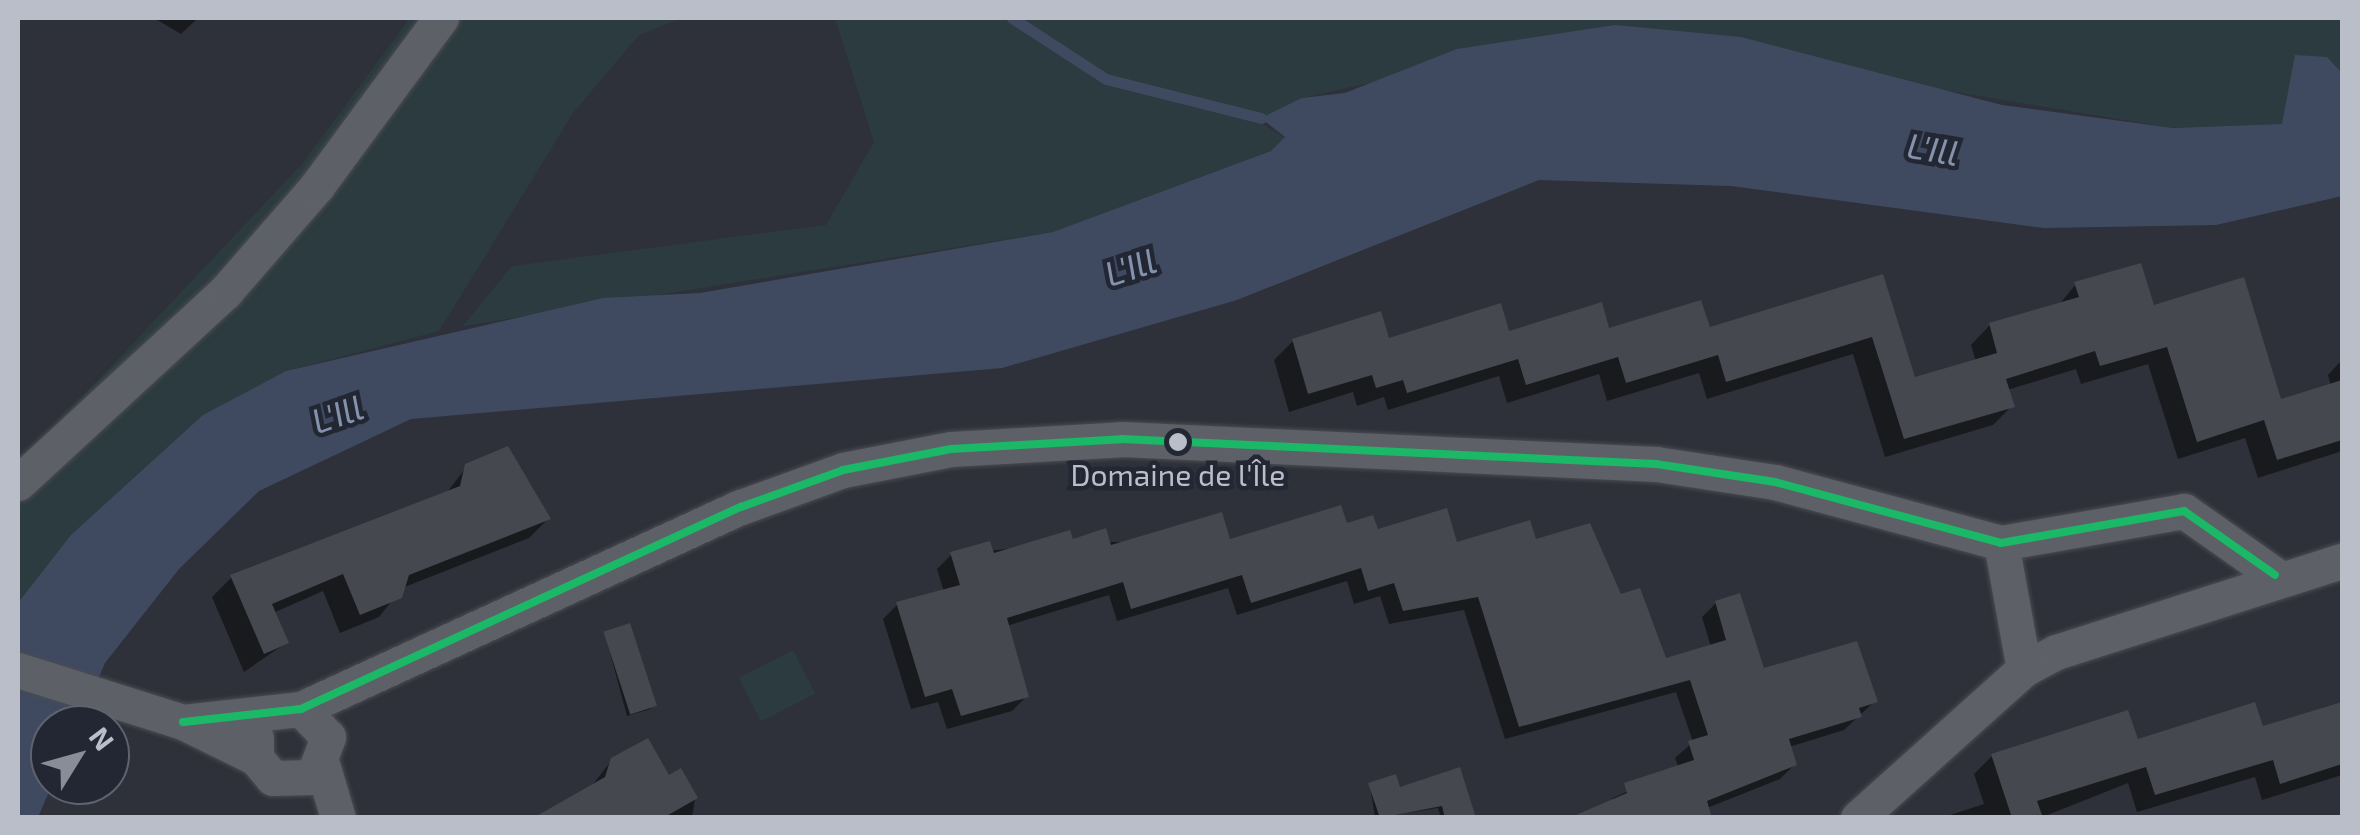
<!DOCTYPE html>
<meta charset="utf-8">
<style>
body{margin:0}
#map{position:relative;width:2360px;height:835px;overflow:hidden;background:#2e3139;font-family:"Exo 2",sans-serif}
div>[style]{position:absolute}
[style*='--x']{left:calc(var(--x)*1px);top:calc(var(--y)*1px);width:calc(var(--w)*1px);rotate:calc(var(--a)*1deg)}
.green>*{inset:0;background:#2c3b3f;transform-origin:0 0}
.water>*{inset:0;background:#3f4a61}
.shadow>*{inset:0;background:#0007}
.stream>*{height:11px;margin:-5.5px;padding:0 5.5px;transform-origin:5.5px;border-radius:5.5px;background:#3f4a61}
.building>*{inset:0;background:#45484e;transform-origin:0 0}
.roads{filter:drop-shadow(0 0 2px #4a4c52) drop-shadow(0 0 2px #4a4c52)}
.street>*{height:35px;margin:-17.5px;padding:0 17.5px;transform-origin:17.5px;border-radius:17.5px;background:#5e6067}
.bus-1>*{height:8px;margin:-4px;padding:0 4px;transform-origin:4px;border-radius:4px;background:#1ab867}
.dots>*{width:28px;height:28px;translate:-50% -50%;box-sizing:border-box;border:5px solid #222733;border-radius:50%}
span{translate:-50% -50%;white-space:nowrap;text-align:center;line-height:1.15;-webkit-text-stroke:9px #222733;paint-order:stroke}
.bus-label{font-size:30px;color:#b9bec9}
.water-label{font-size:35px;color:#8592ac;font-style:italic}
.frame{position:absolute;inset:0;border:20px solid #b9bec9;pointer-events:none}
.north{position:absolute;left:30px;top:705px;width:100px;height:100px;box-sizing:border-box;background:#222733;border:2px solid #5e636f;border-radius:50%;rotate:53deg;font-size:28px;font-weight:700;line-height:40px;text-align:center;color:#b9bec9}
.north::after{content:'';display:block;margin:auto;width:35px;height:45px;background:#888d97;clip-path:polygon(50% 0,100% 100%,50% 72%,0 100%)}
</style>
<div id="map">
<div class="green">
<div style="clip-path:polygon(410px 18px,682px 18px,639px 35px,573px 113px,439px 331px,286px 371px,18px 603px,18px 465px,301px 165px)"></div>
<div style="clip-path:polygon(835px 18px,2342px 18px,2342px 73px,2327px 57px,2282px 124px,2173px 128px,1900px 83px,1387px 79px,1302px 98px,1261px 123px,1285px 138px,1271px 151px,1053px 232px,463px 326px,512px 266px,826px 225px,874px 142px)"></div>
<div style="left:793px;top:650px;width:49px;height:61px;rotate:63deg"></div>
</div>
<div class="water">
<div style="clip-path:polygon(1615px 25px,1741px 37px,2002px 105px,2173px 128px,2282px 124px,2295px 55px,2327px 57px,2342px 73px,2342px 196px,2216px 225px,2044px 228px,1731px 186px,1539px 180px,1237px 300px,1002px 368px,411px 419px,259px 491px,179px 569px,105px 663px,78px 725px,50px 725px,52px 785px,38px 817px,18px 817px,18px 603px,71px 535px,203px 415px,286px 371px,603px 298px,700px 293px,1053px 232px,1271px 151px,1285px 137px,1261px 118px,1302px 98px,1345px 93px,1457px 49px)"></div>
</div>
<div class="shadow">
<div style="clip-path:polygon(154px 18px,198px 18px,181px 34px)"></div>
<div style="clip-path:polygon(1881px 277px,1914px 380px,1976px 362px,1971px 345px,1990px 325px,2058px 306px,2076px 284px,2152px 308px,2280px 402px,2331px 386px,2328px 375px,2342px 360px,2342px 451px,2258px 478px,2245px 438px,2178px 459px,2148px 364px,2081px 384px,2076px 369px,2007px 390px,2012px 406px,1993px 425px,1885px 457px,1853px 354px,1707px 399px,1699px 373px,1607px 401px,1599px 374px,1507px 403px,1499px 376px,1388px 410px,1384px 397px,1357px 406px,1353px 392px,1289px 412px,1274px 360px,1293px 341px,1708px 330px)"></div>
<div style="clip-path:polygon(467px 466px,548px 519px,529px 538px,402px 588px,379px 617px,340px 633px,323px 591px,273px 613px,286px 643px,244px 672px,212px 597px,232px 577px,445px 495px)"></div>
<div style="clip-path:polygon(1345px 526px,1456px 545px,1534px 542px,1620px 597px,1664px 661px,1711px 647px,1702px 617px,1716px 603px,1762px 671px,1875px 701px,1844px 730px,1789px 747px,1794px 765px,1780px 779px,1707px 808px,1611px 799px,1679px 768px,1675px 758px,1693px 742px,1676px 692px,1505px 739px,1464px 610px,1389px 624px,1380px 596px,1354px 604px,1347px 581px,1237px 615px,1228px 588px,1117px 621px,1109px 595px,1006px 626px,1026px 697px,1012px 711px,947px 729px,938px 702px,911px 709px,883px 619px,897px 605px,944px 592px,937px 569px,951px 555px,1071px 542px,1228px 542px)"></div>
<div style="clip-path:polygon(605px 634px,654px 705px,650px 709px,627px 716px)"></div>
<div style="clip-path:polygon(2342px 704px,2342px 775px,2262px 800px,2255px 777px,2137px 812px,2128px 783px,2040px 818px,1941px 818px,1984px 804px,1974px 774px,1992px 756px,2261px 729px)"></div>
<div style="clip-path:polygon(612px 760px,668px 778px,695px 798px,692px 818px,536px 818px,590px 788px)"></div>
<div style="clip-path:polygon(1458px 770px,1473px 818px,1441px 818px,1438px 808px,1375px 818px,1370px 785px,1398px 790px)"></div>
</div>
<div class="stream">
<div style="--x:1012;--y:18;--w:112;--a:33"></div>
<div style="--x:1106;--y:79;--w:160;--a:14.1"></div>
</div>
<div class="building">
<div style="clip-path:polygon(2141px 263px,2154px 305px,2244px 277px,2281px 399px,2342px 380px,2342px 440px,2277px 460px,2264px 420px,2197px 442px,2167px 347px,2100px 366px,2095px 351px,2006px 379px,2015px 407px,1904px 439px,1872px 337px,1726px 382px,1718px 355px,1626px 383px,1618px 357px,1526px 385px,1518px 359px,1407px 393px,1403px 380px,1376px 388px,1372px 375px,1308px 394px,1292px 339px,1381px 311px,1389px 338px,1501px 303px,1509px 331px,1602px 302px,1609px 328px,1701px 300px,1710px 327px,1883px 274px,1915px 377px,1997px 353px,1989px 323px,2079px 297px,2074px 282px)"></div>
<div style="clip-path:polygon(508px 446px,551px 519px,409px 575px,402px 598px,360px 615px,343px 574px,272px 604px,289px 643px,264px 654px,230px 575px,460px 486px,465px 464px)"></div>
<div style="clip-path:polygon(1341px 505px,1347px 523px,1373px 515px,1378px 529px,1447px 508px,1457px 542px,1530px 520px,1536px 539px,1590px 523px,1621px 594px,1640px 588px,1666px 658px,1726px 640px,1715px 601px,1740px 593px,1764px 668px,1857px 641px,1878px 702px,1859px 708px,1862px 717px,1789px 739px,1797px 765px,1707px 801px,1712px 818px,1569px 818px,1627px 793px,1624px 783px,1694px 760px,1688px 741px,1708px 735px,1690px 680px,1519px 727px,1478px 597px,1403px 611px,1394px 583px,1368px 591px,1361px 568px,1251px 603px,1242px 575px,1131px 609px,1123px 582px,1007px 618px,1029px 697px,961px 716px,952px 689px,925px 697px,896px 602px,960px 585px,950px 552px,990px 541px,994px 553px,1070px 530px,1073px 539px,1106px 528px,1111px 545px,1222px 512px,1230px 539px)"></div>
<div style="left:630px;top:623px;width:87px;height:28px;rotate:72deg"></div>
<div style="clip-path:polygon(2255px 702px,2263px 726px,2342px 702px,2342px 764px,2280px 784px,2273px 760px,2155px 795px,2146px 767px,2037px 801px,2043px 818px,2012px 818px,1991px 754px,2128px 710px,2138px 739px)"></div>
<div style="clip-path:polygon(648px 738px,669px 775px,681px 768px,698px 798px,663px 818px,533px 818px,605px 777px,611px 758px)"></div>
<div style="clip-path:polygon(1460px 767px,1476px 818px,1445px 818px,1442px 806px,1380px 818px,1368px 783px,1396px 774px,1400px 787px)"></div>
</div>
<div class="roads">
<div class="street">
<div style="--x:18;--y:483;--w:282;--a:-42.7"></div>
<div style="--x:225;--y:292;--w:140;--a:-49"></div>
<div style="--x:317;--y:186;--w:209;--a:-53.6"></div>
<div style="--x:2001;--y:543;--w:128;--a:79.7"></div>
<div style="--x:18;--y:670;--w:173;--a:17.5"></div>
<div style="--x:183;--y:722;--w:81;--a:26.3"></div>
<div style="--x:183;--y:722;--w:119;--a:-6.3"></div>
<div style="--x:301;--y:709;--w:484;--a:-24.7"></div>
<div style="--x:741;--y:507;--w:109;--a:-19.9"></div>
<div style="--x:843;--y:470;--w:110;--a:-11"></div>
<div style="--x:951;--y:449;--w:171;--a:-3.3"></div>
<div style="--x:1122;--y:439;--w:535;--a:2.68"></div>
<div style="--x:1656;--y:464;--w:120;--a:8.6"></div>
<div style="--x:1775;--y:482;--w:234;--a:15.1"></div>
<div style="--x:2001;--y:543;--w:186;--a:-9.9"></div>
<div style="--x:2184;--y:511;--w:111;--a:35.1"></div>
<div style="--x:256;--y:738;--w:20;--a:90"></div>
<div style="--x:256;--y:758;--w:26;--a:50"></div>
<div style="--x:273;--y:778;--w:40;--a:-1.4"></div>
<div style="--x:313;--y:777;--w:43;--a:-69.4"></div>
<div style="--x:328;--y:737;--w:39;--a:-134"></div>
<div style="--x:323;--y:767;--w:53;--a:73.6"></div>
<div style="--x:1858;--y:818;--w:223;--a:-41.9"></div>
<div style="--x:2024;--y:669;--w:36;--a:-28"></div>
<div style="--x:2056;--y:652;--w:300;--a:-17.7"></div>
</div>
</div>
<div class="bus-1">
<div style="--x:183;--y:722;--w:119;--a:-6.3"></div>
<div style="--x:301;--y:709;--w:484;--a:-24.7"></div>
<div style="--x:741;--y:507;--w:109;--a:-19.9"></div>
<div style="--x:843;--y:470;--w:110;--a:-11"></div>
<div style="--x:951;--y:449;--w:171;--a:-3.3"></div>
<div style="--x:1122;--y:439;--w:535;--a:2.68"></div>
<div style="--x:1656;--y:464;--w:120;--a:8.6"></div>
<div style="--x:1775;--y:482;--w:234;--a:15.1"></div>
<div style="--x:2001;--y:543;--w:186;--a:-9.9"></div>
<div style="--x:2184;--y:511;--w:111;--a:35.1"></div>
</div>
<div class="dots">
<div style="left:1178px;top:442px;background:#b9bec9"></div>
</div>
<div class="bus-label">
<span style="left:1178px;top:474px">Domaine de l'Île</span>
</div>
<div class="water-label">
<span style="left:1933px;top:148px;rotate:10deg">L'Ill</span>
<span style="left:1130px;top:266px;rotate:-18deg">L'Ill</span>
<span style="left:337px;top:413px;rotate:-19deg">L'Ill</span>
</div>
<div class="frame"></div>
<div class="north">N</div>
</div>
